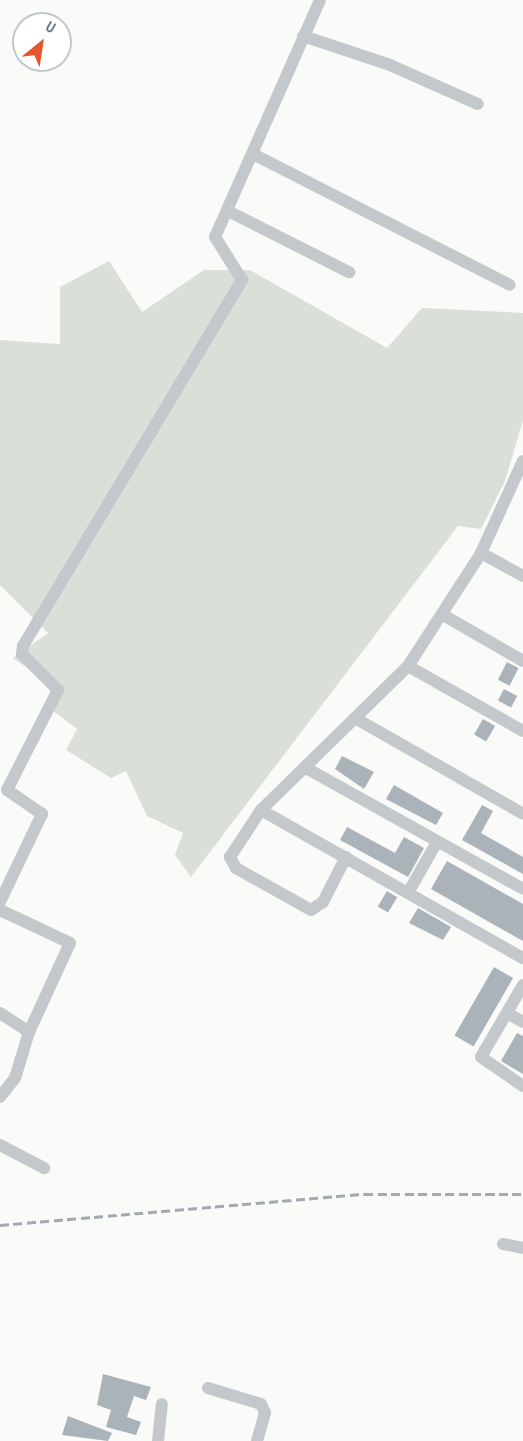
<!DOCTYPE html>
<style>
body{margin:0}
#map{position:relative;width:523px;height:1441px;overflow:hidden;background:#fafaf8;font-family:"Sofia Sans Condensed",sans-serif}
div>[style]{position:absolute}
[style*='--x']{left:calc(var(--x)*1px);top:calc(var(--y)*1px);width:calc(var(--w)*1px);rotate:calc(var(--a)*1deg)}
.green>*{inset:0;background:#dadfd7}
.building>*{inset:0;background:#aab3b9;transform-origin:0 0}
.street>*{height:12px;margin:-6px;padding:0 6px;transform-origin:6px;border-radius:6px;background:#c3c8cc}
.rail>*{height:3px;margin-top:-1.5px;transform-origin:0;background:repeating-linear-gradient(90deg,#a2aab0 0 9px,transparent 0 13.5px)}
span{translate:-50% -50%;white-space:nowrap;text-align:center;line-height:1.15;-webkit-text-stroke:6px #fff;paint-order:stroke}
.north{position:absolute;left:12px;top:12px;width:60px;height:60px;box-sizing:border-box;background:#fff;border:2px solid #c1c8cd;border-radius:50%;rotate:30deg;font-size:16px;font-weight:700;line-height:24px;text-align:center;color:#657683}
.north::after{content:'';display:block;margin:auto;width:21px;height:27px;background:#e4572e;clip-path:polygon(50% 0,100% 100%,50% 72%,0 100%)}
</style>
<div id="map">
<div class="green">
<div style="clip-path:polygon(109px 261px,142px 312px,204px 270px,250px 270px,387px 348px,422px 308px,523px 313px,523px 420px,505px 481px,481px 529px,458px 526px,191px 877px,175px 855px,183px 833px,147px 816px,126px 771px,111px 778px,66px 750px,77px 729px,49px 708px,56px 688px,13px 658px,48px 633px,0 585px,0 340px,60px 344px,60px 287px)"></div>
</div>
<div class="building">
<div style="left:507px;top:662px;width:13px;height:20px;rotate:27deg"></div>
<div style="left:504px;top:689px;width:15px;height:13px;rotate:28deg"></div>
<div style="left:483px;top:719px;width:14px;height:18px;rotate:30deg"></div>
<div style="clip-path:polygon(342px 756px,374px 772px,364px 789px,335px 769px)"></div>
<div style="clip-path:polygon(394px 785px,443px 813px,436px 825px,386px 799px)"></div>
<div style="clip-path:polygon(482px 805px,493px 811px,481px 833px,523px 857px,523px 874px,462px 840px)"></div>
<div style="clip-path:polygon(347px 827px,395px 853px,404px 837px,424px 848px,408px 877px,340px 840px)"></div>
<div style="clip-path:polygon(447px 861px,523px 904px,523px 941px,431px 889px)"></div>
<div style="left:387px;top:891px;width:12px;height:18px;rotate:31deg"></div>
<div style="clip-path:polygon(418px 908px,451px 927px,443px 940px,409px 923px)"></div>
<div style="left:494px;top:967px;width:22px;height:79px;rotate:30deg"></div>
<div style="clip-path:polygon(517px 1033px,523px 1036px,523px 1074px,501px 1061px)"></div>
<div style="clip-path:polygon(103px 1374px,151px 1387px,146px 1400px,134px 1396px,127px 1417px,141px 1422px,136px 1435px,106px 1427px,111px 1410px,97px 1405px)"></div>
<div style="clip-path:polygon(68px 1416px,112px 1433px,108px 1441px,62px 1435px)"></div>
</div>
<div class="street">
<div style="--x:303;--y:36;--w:92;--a:18.4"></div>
<div style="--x:390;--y:65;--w:96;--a:23.9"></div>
<div style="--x:253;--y:154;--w:288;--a:27"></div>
<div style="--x:228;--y:211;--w:136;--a:26.8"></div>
<div style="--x:481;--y:553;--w:48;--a:28.7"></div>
<div style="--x:445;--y:616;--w:90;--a:30"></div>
<div style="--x:408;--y:666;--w:132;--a:29.5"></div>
<div style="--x:355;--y:718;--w:193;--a:29.7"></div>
<div style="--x:306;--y:768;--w:248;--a:29.1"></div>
<div style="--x:261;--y:810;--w:301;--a:29.5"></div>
<div style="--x:346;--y:857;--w:51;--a:117.1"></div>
<div style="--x:323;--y:902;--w:14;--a:146"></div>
<div style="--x:311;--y:910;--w:86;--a:-150.8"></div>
<div style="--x:236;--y:868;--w:13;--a:-119"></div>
<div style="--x:230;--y:857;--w:56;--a:-56.6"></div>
<div style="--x:261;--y:810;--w:206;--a:-44.4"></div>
<div style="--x:408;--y:666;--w:135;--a:-57.1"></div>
<div style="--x:481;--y:553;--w:101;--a:-65.5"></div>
<div style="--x:409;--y:891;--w:56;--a:-60.3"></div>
<div style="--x:0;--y:902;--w:98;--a:-64.5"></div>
<div style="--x:42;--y:814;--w:42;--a:-145.6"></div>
<div style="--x:7;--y:790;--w:112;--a:-63"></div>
<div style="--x:58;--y:690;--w:51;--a:-135"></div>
<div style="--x:22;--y:654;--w:8;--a:-83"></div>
<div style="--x:23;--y:646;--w:427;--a:-59.1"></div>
<div style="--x:242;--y:280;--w:51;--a:-122.1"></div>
<div style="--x:215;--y:237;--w:259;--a:-66.1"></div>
<div style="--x:0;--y:910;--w:77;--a:25.2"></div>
<div style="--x:70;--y:943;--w:98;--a:114.7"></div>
<div style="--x:523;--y:985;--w:83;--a:120.3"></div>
<div style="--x:481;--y:1057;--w:51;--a:34.6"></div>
<div style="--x:0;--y:1013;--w:35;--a:33"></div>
<div style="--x:29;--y:1032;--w:48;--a:106.9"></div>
<div style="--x:15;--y:1078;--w:24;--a:128"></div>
<div style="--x:507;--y:1013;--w:18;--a:29"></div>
<div style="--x:0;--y:1145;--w:50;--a:27.6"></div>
<div style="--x:503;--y:1244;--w:20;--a:11"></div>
<div style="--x:208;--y:1388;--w:55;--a:16.8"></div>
<div style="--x:261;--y:1404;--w:10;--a:66"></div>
<div style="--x:265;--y:1413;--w:29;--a:106"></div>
<div style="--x:158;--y:1441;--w:37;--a:-84"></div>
</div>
<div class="rail">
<div style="--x:0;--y:1225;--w:365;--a:-4.9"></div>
<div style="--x:364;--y:1194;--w:159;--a:0"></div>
</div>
<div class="north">U</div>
</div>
